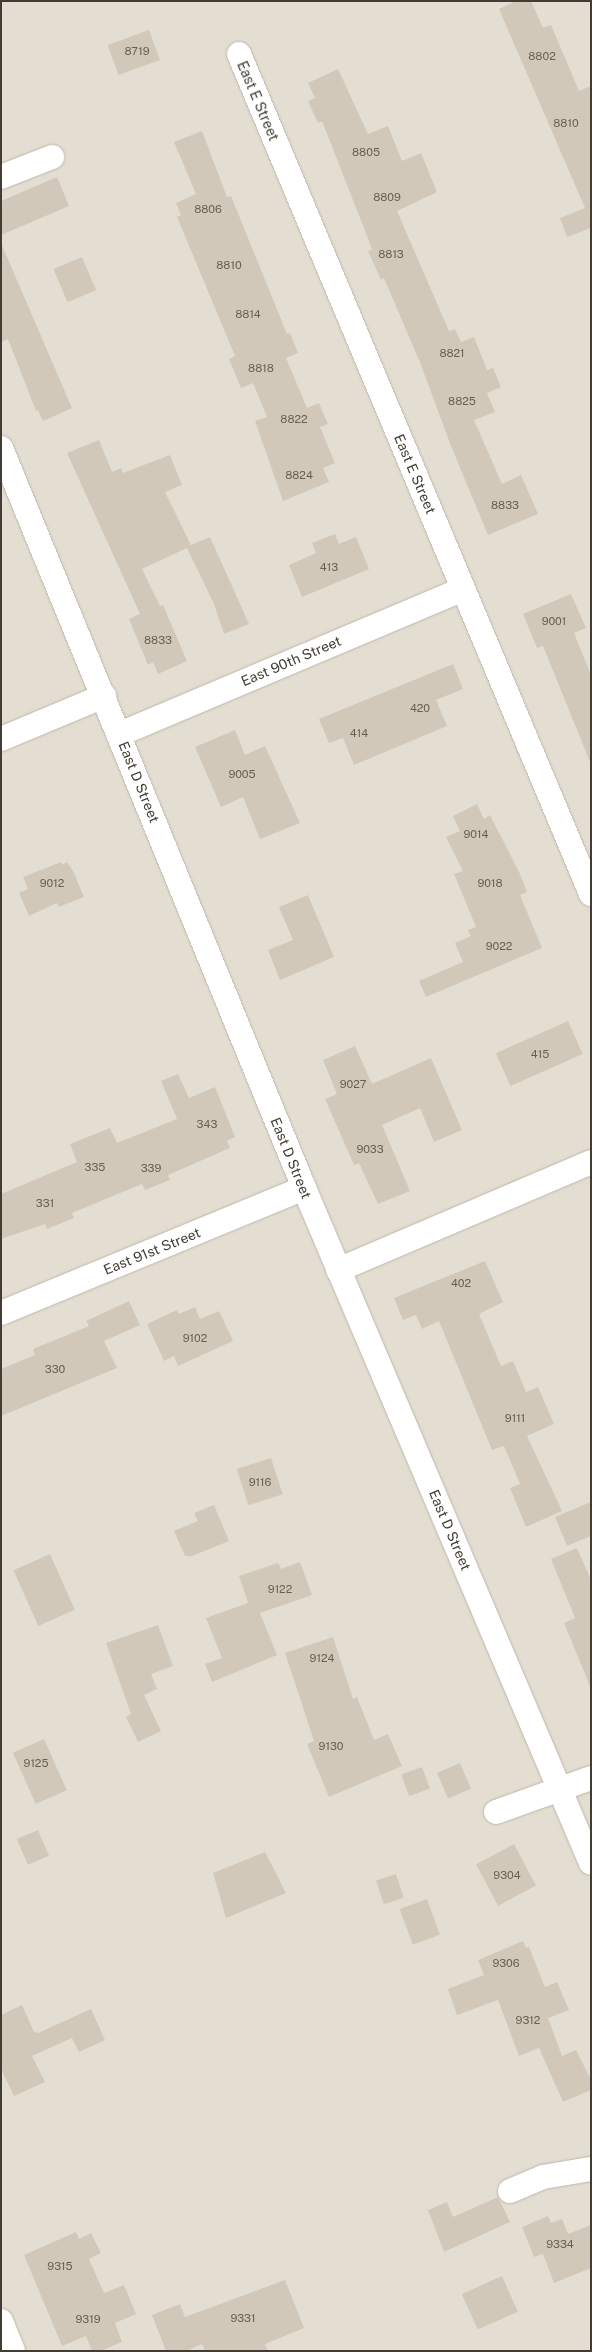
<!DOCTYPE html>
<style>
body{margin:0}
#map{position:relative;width:592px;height:2352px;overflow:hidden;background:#f0ede4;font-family:"Public Sans",sans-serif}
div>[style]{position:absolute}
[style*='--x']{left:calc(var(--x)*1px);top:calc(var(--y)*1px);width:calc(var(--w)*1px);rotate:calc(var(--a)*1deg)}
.residential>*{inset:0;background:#e4ded2;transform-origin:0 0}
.building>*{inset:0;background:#d1c8ba;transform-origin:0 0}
.roads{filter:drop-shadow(0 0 1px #beb7aa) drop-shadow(0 0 1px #beb7aa)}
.minor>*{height:24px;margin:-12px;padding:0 12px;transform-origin:12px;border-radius:12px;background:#fff}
span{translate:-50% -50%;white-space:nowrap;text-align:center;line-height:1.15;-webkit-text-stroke:5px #fff;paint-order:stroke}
.number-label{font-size:11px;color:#656056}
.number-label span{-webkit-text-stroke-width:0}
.street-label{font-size:14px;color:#413d34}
.frame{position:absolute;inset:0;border:2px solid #413d34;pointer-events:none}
</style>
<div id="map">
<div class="residential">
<div style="left:1px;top:1px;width:590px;height:2350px"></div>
</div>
<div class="building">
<div style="clip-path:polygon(516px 1px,531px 1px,543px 28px,551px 25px,579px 91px,591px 86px,591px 228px,567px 237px,560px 218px,585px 208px,499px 9px)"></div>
<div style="left:149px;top:30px;width:32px;height:44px;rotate:70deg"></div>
<div style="clip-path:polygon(338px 69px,368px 134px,388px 126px,402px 161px,421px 153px,437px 192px,397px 211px,449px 331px,455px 329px,461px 342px,474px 337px,487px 370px,493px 368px,501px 387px,487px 393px,495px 412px,474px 420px,502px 484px,521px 475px,538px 514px,488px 535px,451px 446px,421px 365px,384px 278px,381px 280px,368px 251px,372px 250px,369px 241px,322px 121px,318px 123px,308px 101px,315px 98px,308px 83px)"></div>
<div style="clip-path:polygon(202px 131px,227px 197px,231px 196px,287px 334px,290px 333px,298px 353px,286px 358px,307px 408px,319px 403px,328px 424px,320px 427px,335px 463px,323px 468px,329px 482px,283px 501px,255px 421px,267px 417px,253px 383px,241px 388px,229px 359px,235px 356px,177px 217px,181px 215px,176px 203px,196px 194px,174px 142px)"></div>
<div style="clip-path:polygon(57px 177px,69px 206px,1px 235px,1px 201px)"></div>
<div style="clip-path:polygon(1px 243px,72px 408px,43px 421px,38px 410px,36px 411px,8px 339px,1px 342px)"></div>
<div style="left:82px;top:257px;width:36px;height:31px;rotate:67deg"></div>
<div style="clip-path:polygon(99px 440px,112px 472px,121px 468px,123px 473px,170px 455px,182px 485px,165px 492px,191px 545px,210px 537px,249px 624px,224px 634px,214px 604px,187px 548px,142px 569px,160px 606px,163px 605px,187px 661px,158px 674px,153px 662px,148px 665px,129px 619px,140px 614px,67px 453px)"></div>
<div style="clip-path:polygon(335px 534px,339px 544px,356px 537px,369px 569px,302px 597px,289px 565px,316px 553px,312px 543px)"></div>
<div style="clip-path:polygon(571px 594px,586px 628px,574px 633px,591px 675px,590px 762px,543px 646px,537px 648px,523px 614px)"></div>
<div style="clip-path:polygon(453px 664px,463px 689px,436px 700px,447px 726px,354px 765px,343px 738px,329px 743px,319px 719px)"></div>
<div style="clip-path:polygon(235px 730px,245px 755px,265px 746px,300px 823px,260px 839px,243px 797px,221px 807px,195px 747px)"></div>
<div style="clip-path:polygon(477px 804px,484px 819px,490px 815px,520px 874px,527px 892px,520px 895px,542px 948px,426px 997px,419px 981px,463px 962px,455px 943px,471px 936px,468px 930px,476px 927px,454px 874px,463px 871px,446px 837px,460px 831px,453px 816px)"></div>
<div style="clip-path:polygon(61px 862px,62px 865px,67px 862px,73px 871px,84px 897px,59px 907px,57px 903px,29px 916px,19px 893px,28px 889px,23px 877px)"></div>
<div style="clip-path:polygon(308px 895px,334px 957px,280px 980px,268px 950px,293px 940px,279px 907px)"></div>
<div style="left:568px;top:1021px;width:36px;height:79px;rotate:66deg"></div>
<div style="clip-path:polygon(355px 1046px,372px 1084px,431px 1058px,462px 1130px,434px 1142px,420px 1108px,382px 1125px,410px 1191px,378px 1204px,359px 1163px,354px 1165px,325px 1099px,337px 1094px,323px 1060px)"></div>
<div style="clip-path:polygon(178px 1074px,189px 1098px,215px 1087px,235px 1137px,227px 1141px,230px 1148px,168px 1175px,170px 1180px,145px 1190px,142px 1184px,72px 1213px,74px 1218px,47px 1229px,45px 1224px,1px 1239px,1px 1194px,77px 1162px,70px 1144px,110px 1128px,117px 1143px,177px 1119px,161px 1081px)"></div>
<div style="clip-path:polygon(485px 1261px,503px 1302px,479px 1314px,501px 1366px,513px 1361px,526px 1392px,538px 1387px,554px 1424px,527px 1436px,562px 1511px,526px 1527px,510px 1488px,520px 1484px,504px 1446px,492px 1450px,439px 1321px,422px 1329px,416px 1315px,403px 1320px,394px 1298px)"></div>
<div style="clip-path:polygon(129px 1301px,140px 1325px,104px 1341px,117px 1368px,1px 1416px,1px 1369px,35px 1355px,33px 1349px,89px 1326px,86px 1321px)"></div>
<div style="clip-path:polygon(195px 1307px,200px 1319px,219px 1311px,233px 1341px,178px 1366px,174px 1356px,164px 1361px,147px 1324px,177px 1310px,179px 1314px)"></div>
<div style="left:271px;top:1458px;width:38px;height:36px;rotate:72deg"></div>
<div style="clip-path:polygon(591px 1502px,591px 1536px,567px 1546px,555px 1517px)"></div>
<div style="clip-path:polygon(214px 1505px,229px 1541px,192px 1556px,185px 1556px,174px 1531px,198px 1521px,194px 1513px)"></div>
<div style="clip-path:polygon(577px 1548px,591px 1580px,590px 1686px,564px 1623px,575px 1618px,551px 1559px)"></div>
<div style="left:50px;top:1554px;width:61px;height:40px;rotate:66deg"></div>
<div style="clip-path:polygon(300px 1562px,312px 1595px,260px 1613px,277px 1655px,212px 1682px,205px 1664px,222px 1658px,206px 1618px,248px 1603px,239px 1576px,278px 1563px,281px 1569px)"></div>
<div style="clip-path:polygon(158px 1625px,173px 1666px,151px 1674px,157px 1689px,144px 1695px,161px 1731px,138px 1742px,126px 1717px,131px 1714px,106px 1643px)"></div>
<div style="clip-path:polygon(333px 1637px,353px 1699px,357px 1697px,374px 1740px,388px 1734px,402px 1766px,329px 1797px,307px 1744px,314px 1741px,285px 1653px)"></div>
<div style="left:44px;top:1739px;width:56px;height:34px;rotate:66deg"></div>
<div style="left:460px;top:1763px;width:28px;height:25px;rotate:67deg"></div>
<div style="left:422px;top:1767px;width:23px;height:22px;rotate:70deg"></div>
<div style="left:38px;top:1830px;width:28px;height:23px;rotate:67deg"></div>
<div style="left:514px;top:1844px;width:47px;height:43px;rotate:62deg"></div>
<div style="clip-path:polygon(265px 1852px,286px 1893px,226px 1918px,213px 1873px)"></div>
<div style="left:396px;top:1874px;width:25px;height:21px;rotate:72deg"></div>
<div style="left:427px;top:1899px;width:38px;height:29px;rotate:70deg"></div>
<div style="clip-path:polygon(523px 1941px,526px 1948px,529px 1947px,545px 1987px,557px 1982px,569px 2010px,548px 2018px,562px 2056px,576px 2050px,591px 2080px,591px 2090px,563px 2102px,539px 2048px,519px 2056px,498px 2000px,457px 2015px,448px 1989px,484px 1975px,478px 1960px)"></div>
<div style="clip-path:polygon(22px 2005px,34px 2032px,38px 2033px,91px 2009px,105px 2040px,79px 2052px,72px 2038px,32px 2056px,45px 2082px,14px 2096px,1px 2069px,1px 2015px)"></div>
<div style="clip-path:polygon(498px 2197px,510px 2222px,444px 2252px,428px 2210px,447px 2202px,453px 2217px)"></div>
<div style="clip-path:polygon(548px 2216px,551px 2223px,562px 2219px,568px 2234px,591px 2225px,591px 2268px,554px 2283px,543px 2254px,534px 2257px,522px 2227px)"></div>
<div style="clip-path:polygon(76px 2232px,79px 2239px,91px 2233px,101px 2253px,89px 2259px,104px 2293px,124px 2285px,136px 2314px,115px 2323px,122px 2342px,100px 2351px,92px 2351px,86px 2336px,62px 2346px,24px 2255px)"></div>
<div style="left:502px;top:2276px;width:39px;height:44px;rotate:66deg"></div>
<div style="clip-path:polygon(285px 2280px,304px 2328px,265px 2344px,268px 2351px,205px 2351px,202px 2344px,186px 2351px,166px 2351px,152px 2315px,180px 2304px,185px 2317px)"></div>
</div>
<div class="roads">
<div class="minor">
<div style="--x:239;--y:54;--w:911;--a:67.26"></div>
<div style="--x:1;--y:177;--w:55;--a:-21.4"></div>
<div style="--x:1;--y:448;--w:800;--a:67.73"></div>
<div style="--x:304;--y:1188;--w:733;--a:66.97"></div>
<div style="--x:120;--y:734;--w:372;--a:-22.9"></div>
<div style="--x:1;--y:739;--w:112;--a:-22.7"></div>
<div style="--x:338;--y:1270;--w:275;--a:-23.1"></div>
<div style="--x:1;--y:1313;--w:328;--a:-22.4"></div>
<div style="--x:496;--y:1812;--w:101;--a:-19.7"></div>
<div style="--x:510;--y:2191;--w:36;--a:-23"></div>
<div style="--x:543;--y:2177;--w:49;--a:-9.5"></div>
<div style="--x:1;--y:2321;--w:32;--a:68"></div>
</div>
</div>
<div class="number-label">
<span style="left:137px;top:51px">8719</span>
<span style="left:542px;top:56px">8802</span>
<span style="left:566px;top:123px">8810</span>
<span style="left:366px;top:152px">8805</span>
<span style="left:387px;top:197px">8809</span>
<span style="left:208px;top:209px">8806</span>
<span style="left:391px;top:254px">8813</span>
<span style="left:229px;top:265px">8810</span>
<span style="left:248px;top:314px">8814</span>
<span style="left:452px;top:353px">8821</span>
<span style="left:261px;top:368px">8818</span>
<span style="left:462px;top:401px">8825</span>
<span style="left:294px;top:419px">8822</span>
<span style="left:299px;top:475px">8824</span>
<span style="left:505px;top:505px">8833</span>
<span style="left:329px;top:567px">413</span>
<span style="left:554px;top:621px">9001</span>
<span style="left:158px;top:640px">8833</span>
<span style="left:420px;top:708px">420</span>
<span style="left:359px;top:733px">414</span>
<span style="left:242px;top:774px">9005</span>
<span style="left:476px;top:834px">9014</span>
<span style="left:52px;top:883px">9012</span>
<span style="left:490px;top:883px">9018</span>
<span style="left:499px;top:946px">9022</span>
<span style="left:540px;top:1054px">415</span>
<span style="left:353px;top:1084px">9027</span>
<span style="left:207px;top:1124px">343</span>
<span style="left:370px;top:1149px">9033</span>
<span style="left:95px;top:1167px">335</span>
<span style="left:151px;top:1168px">339</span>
<span style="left:45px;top:1203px">331</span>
<span style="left:461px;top:1283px">402</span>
<span style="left:195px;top:1338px">9102</span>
<span style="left:55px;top:1369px">330</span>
<span style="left:515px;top:1418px">9111</span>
<span style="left:260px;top:1482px">9116</span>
<span style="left:280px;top:1589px">9122</span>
<span style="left:322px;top:1658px">9124</span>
<span style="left:331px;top:1746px">9130</span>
<span style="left:36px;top:1763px">9125</span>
<span style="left:507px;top:1875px">9304</span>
<span style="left:506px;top:1963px">9306</span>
<span style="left:528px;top:2020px">9312</span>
<span style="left:560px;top:2244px">9334</span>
<span style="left:60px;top:2266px">9315</span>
<span style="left:243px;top:2318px">9331</span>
<span style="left:88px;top:2319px">9319</span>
</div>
<div class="street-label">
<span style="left:258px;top:101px;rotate:67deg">East E Street</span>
<span style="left:415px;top:474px;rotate:67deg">East E Street</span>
<span style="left:291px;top:661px;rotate:-23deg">East 90th Street</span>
<span style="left:139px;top:782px;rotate:68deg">East D Street</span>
<span style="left:291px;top:1158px;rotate:68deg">East D Street</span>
<span style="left:152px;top:1251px;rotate:-22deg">East 91st Street</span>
<span style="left:450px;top:1530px;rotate:67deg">East D Street</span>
</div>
<div class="frame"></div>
</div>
